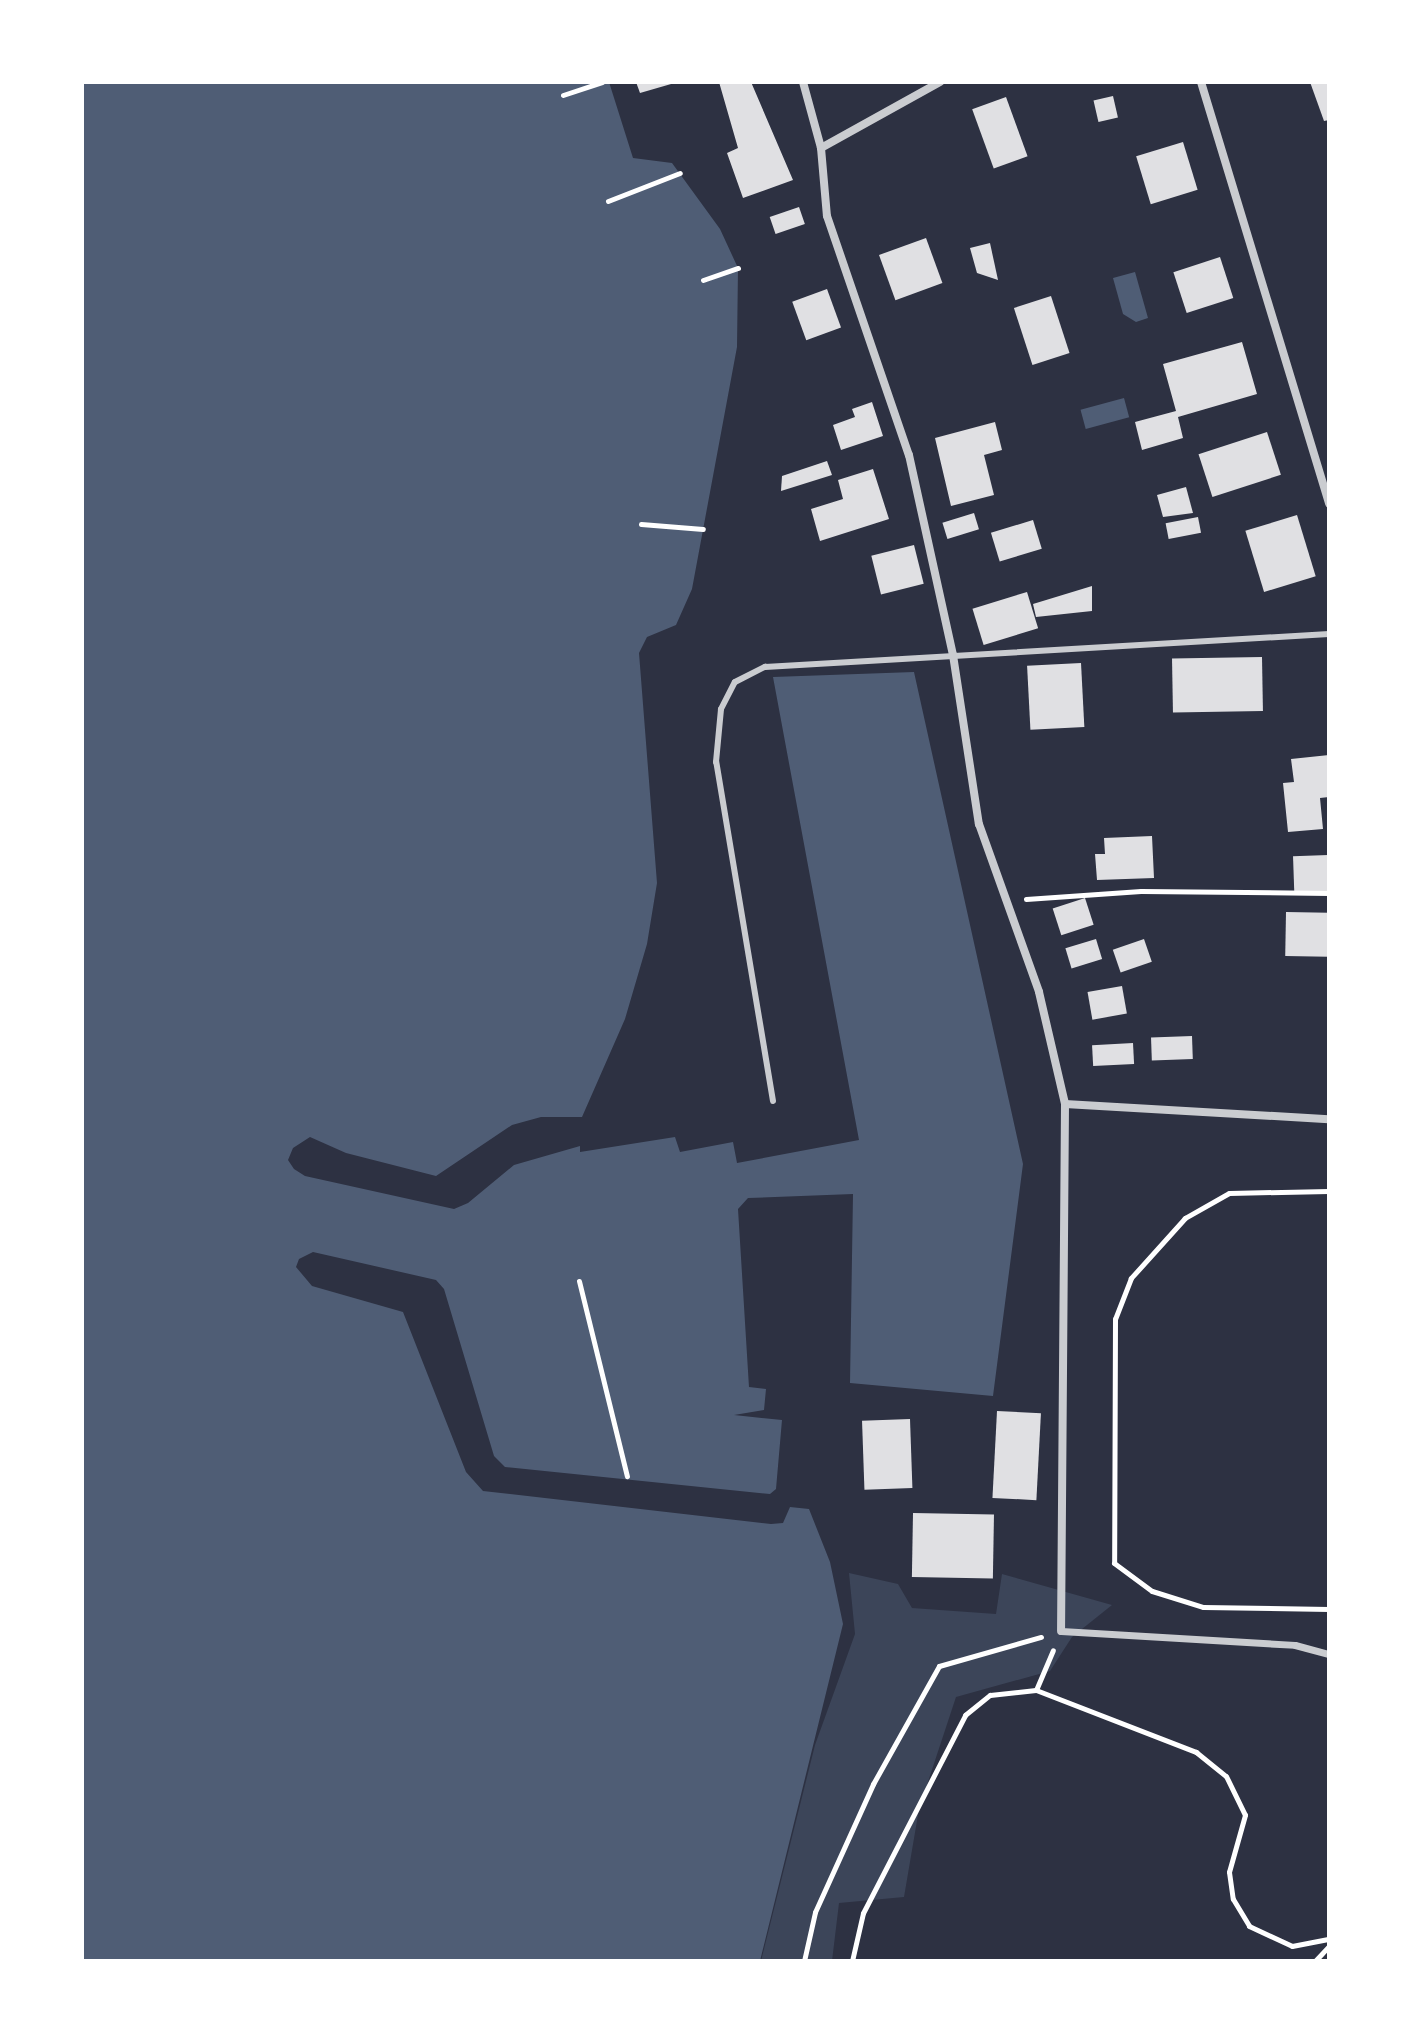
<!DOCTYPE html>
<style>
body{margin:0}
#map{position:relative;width:1411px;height:2043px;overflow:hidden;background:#2d3142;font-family:Raleway,sans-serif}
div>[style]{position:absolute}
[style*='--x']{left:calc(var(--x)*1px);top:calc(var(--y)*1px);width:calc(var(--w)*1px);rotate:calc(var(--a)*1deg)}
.green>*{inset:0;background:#3c4559}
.water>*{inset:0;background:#4f5d75;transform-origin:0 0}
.building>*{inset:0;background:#e0e0e3;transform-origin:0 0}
.path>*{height:5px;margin:-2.5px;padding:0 2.5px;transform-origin:2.5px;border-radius:2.5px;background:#fff}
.service>*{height:6px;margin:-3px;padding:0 3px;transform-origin:3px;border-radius:3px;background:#caccd0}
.pedestrian>*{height:7px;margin:-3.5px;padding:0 3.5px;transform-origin:3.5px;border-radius:3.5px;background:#caccd0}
.minor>*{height:8px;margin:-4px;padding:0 4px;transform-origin:4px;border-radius:4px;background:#caccd0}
span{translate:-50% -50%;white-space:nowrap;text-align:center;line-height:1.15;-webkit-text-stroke:7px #fff;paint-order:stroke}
.frame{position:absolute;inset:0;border:84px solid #fff;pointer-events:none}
</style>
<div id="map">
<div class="green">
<div style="clip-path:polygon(849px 1573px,898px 1584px,912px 1608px,996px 1614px,1002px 1574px,1112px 1605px,1072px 1637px,1050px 1671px,956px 1697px,919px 1809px,904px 1897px,839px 1903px,832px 1961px,761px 1961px,815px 1745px,855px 1634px)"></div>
</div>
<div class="water">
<div style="clip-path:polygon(82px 82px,609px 82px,633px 158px,672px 163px,720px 229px,738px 268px,737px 347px,692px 589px,676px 625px,647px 637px,639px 653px,657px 883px,647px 944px,625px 1019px,582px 1117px,541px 1117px,512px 1125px,436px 1176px,346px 1153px,310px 1137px,293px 1148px,288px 1160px,294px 1169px,305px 1176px,454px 1209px,468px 1203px,514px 1165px,580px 1146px,580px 1152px,675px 1137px,680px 1152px,733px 1142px,737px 1163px,859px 1140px,773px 677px,914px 672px,1023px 1164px,993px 1396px,850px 1383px,853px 1194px,748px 1198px,738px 1209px,749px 1387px,766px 1389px,764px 1410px,734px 1415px,782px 1420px,776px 1489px,770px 1494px,505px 1467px,494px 1456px,444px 1289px,436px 1280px,313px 1252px,299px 1259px,296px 1267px,312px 1286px,403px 1312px,466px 1472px,483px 1491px,771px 1524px,783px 1523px,790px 1507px,809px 1509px,830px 1562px,843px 1624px,760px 1961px,82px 1961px)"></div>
<div style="clip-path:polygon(1135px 272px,1148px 318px,1136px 322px,1123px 314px,1113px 278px)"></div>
<div style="left:1124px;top:398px;width:20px;height:45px;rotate:75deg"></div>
</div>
<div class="building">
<div style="clip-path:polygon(636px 82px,678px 82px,640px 93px)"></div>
<div style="clip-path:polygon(719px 82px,751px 82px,793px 180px,743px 198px,727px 153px,738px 148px)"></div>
<div style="clip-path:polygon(1310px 82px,1329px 82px,1329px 120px,1324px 121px)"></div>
<div style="left:1113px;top:96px;width:22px;height:20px;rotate:77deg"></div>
<div style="left:1006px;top:97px;width:63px;height:36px;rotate:70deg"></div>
<div style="left:1183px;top:142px;width:50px;height:49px;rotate:73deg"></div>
<div style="left:799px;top:207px;width:18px;height:31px;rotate:71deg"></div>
<div style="left:926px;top:238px;width:48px;height:50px;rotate:70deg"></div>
<div style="clip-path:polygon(990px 243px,998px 280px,977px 273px,970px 248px)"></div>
<div style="left:1220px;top:257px;width:43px;height:49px;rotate:72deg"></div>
<div style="left:827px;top:289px;width:41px;height:37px;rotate:70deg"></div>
<div style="left:1051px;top:296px;width:60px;height:39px;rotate:72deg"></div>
<div style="clip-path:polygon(1242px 342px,1257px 394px,1178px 417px,1183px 438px,1142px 450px,1135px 422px,1176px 411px,1163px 364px)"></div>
<div style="clip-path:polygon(872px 402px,883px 436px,841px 450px,833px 425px,855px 417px,852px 409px)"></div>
<div style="clip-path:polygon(995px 422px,1002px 450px,984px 455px,994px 495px,951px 506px,935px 438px)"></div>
<div style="left:1267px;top:432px;width:45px;height:72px;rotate:72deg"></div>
<div style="clip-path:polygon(827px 461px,832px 475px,781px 491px,782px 476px)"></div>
<div style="clip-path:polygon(873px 469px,889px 519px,820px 541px,811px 509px,843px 499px,838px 480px)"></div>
<div style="clip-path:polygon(1186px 487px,1193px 513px,1163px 517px,1157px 495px)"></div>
<div style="left:974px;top:513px;width:17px;height:33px;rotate:73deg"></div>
<div style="left:1297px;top:515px;width:64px;height:54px;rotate:73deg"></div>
<div style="left:1198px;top:517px;width:16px;height:33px;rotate:79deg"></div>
<div style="left:1033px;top:520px;width:30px;height:44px;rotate:73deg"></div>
<div style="left:914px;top:545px;width:40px;height:44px;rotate:76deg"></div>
<div style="clip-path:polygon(1092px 586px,1092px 611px,1036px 617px,1033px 604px)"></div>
<div style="left:1027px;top:592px;width:38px;height:57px;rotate:73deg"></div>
<div style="left:1262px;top:657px;width:54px;height:90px;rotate:89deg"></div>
<div style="left:1081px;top:663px;width:64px;height:54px;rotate:87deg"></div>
<div style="clip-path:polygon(1329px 755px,1329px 797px,1320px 798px,1323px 829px,1288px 832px,1283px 783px,1294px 782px,1291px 759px)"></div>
<div style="clip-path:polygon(1152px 836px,1154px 878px,1097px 880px,1095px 854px,1105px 854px,1104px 838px)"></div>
<div style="left:1328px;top:855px;width:36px;height:35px;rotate:88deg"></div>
<div style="left:1085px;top:898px;width:28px;height:34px;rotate:72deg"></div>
<div style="left:1286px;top:912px;width:43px;height:44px;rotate:1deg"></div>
<div style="left:1096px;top:939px;width:21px;height:32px;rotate:73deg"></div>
<div style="left:1144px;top:939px;width:24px;height:33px;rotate:71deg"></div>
<div style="left:1122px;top:986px;width:28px;height:35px;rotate:80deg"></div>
<div style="left:1192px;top:1036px;width:23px;height:41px;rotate:88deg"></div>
<div style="left:1133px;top:1043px;width:21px;height:41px;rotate:87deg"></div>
<div style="left:997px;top:1411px;width:44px;height:87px;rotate:3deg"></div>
<div style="left:910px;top:1419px;width:69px;height:48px;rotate:88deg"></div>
<div style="left:913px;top:1513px;width:81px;height:64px;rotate:1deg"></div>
</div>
<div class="path">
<div style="--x:563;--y:95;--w:41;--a:-18.4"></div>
<div style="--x:608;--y:201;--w:77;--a:-21.3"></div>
<div style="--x:703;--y:280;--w:37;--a:-19"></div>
<div style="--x:641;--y:524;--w:62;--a:4.6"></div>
<div style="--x:1026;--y:899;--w:115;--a:-4"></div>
<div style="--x:1141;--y:891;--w:188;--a:0.6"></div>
<div style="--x:1329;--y:1191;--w:100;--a:178.9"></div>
<div style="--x:1229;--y:1193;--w:51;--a:150.4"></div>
<div style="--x:1185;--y:1218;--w:81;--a:132"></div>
<div style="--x:1131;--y:1278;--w:44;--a:111.3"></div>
<div style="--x:1115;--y:1319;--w:244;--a:90.2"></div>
<div style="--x:1114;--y:1563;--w:47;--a:36.4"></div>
<div style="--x:1152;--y:1591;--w:53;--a:17.4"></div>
<div style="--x:1203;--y:1607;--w:126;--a:0.9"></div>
<div style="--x:579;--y:1281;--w:201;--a:76.2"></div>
<div style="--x:1036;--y:1690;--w:43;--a:-67"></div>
<div style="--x:804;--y:1961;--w:50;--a:-77.3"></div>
<div style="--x:815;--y:1912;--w:141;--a:-65.6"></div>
<div style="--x:873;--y:1784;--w:135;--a:-60.8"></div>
<div style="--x:939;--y:1666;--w:106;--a:-15.9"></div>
<div style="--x:852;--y:1961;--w:49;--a:-77.1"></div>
<div style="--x:863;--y:1913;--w:223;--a:-62.7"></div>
<div style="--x:965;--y:1715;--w:32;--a:-39"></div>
<div style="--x:990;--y:1695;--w:46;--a:-6.2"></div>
<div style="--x:1036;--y:1690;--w:172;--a:21.2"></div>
<div style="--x:1196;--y:1752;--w:38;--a:39"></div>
<div style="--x:1226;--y:1776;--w:43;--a:64"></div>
<div style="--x:1245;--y:1815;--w:59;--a:105.7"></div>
<div style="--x:1229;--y:1872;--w:27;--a:82"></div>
<div style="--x:1233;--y:1899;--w:31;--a:59"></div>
<div style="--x:1249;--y:1926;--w:47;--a:24.9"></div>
<div style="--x:1292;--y:1946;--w:38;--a:-11"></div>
<div style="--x:1202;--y:1961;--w:10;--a:0"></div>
<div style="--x:1315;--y:1961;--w:21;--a:-47"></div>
</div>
<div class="service">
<div style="--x:773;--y:1101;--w:344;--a:-99.5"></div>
<div style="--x:716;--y:762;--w:53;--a:-84.6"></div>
<div style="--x:721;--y:709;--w:30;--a:-63"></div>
<div style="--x:735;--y:682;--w:34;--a:-27"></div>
<div style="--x:765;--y:667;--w:565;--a:-3.35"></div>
</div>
<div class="pedestrian">
<div style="--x:1061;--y:1631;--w:234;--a:3.4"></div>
<div style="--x:1295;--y:1645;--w:35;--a:15"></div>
</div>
<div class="minor">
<div style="--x:803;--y:82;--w:68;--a:74.7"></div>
<div style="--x:821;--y:148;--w:68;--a:85"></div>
<div style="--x:827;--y:216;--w:253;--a:71.1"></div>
<div style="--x:909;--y:455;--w:205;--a:77.6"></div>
<div style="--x:953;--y:655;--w:171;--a:81.3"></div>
<div style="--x:979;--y:824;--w:178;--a:70.3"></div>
<div style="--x:1039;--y:992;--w:115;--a:76.9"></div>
<div style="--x:1065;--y:1104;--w:527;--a:90.43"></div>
<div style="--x:1201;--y:82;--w:441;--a:73.1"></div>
<div style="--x:821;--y:148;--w:136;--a:-29"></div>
<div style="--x:1065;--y:1104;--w:264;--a:3.3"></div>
</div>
<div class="frame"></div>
</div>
